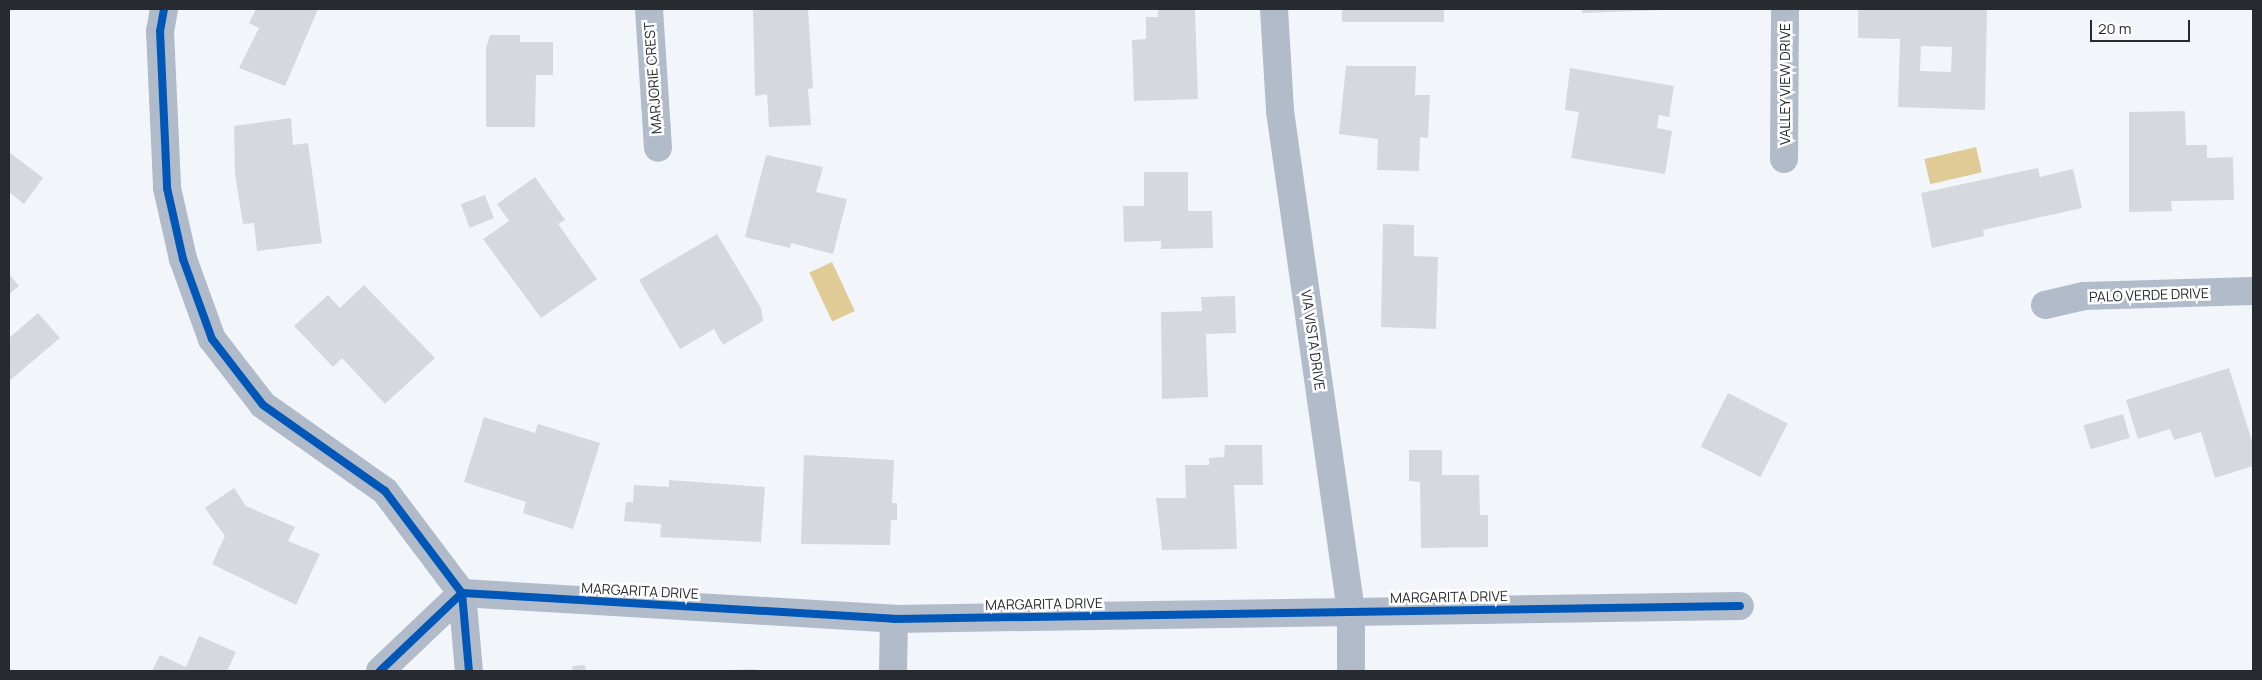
<!DOCTYPE html>
<style>
body{margin:0}
#map{position:relative;width:2262px;height:680px;overflow:hidden;background:#f2f6fa;font-family:Manrope,sans-serif}
div>[style]{position:absolute}
[style*='--x']{left:calc(var(--x)*1px);top:calc(var(--y)*1px);width:calc(var(--w)*1px);rotate:calc(var(--a)*1deg)}
.water>*{inset:0;background:#e0cb97;transform-origin:0 0}
.building>*{inset:0;background:#d5d9dd;transform-origin:0 0}
.street>*{height:28px;margin:-14px;padding:0 14px;transform-origin:14px;border-radius:14px;background:#b1bbc9}
.secondary>*{height:28px;margin:-14px;padding:0 14px;transform-origin:14px;border-radius:14px;background:#b0bac8}
.cycleway>*{height:8px;margin:-4px;padding:0 4px;transform-origin:4px;border-radius:4px;background:#0057b8}
span{translate:-50% -50%;white-space:nowrap;text-align:center;line-height:1.15;-webkit-text-stroke:5px #fff;paint-order:stroke}
.street-label{font-size:14px;color:#272b30}
.frame{position:absolute;inset:0;border:10px solid #272b30;pointer-events:none}
.scale{position:absolute;left:2090px;top:20px;width:100px;height:22px;box-sizing:border-box;border:2px solid #272b30;border-top:0;padding-left:6px;font-size:15px;line-height:18px;white-space:nowrap;color:#272b30;-webkit-text-stroke:4px #fff;paint-order:stroke}
</style>
<div id="map">
<div class="water">
<div style="left:1976px;top:147px;width:26px;height:53px;rotate:77deg"></div>
<div style="left:832px;top:262px;width:54px;height:25px;rotate:65deg"></div>
</div>
<div class="building">
<div style="clip-path:polygon(256px 9px,318px 9px,285px 86px,239px 68px,259px 28px,249px 23px)"></div>
<div style="clip-path:polygon(753px 9px,808px 9px,813px 88px,808px 89px,811px 125px,769px 127px,767px 94px,755px 96px)"></div>
<div style="clip-path:polygon(1158px 9px,1195px 9px,1198px 99px,1134px 101px,1132px 40px,1146px 39px,1146px 17px,1158px 17px)"></div>
<div style="left:1342px;top:9px;width:102px;height:13px"></div>
<div style="clip-path:polygon(1582px 9px,1664px 9px,1664px 10px,1582px 13px)"></div>
<div style="clip-path:polygon(evenodd,1858px 9px,1987px 9px,1985px 110px,1898px 107px,1900px 39px,1858px 38px,1858px 9px,1921px 46px,1952px 47px,1951px 72px,1920px 71px,1921px 46px)"></div>
<div style="clip-path:polygon(490px 35px,520px 35px,520px 42px,553px 42px,553px 75px,536px 75px,535px 127px,486px 127px,486px 48px)"></div>
<div style="clip-path:polygon(1346px 66px,1416px 66px,1415px 95px,1430px 95px,1428px 138px,1420px 137px,1419px 171px,1377px 170px,1378px 139px,1339px 134px)"></div>
<div style="clip-path:polygon(1570px 68px,1674px 86px,1669px 117px,1659px 115px,1657px 128px,1672px 131px,1665px 174px,1571px 158px,1579px 112px,1565px 110px)"></div>
<div style="clip-path:polygon(2185px 111px,2186px 145px,2207px 145px,2207px 158px,2233px 157px,2234px 200px,2171px 201px,2172px 211px,2129px 212px,2129px 112px)"></div>
<div style="clip-path:polygon(291px 118px,293px 145px,308px 143px,322px 243px,257px 251px,254px 223px,243px 224px,235px 174px,234px 126px)"></div>
<div style="clip-path:polygon(9px 152px,43px 178px,24px 204px,9px 192px)"></div>
<div style="clip-path:polygon(766px 155px,823px 167px,816px 192px,847px 199px,833px 254px,791px 243px,790px 248px,745px 237px)"></div>
<div style="clip-path:polygon(2038px 168px,2040px 177px,2073px 169px,2082px 208px,1983px 230px,1984px 236px,1932px 248px,1921px 193px)"></div>
<div style="clip-path:polygon(1144px 172px,1188px 172px,1188px 211px,1212px 211px,1213px 248px,1161px 249px,1161px 241px,1124px 242px,1123px 206px,1144px 206px)"></div>
<div style="clip-path:polygon(535px 177px,565px 220px,558px 224px,597px 279px,541px 318px,483px 239px,509px 221px,497px 204px)"></div>
<div style="left:485px;top:195px;width:25px;height:26px;rotate:69deg"></div>
<div style="clip-path:polygon(1383px 224px,1414px 225px,1414px 256px,1438px 257px,1436px 329px,1381px 327px)"></div>
<div style="clip-path:polygon(717px 234px,761px 308px,763px 321px,723px 345px,714px 329px,680px 349px,639px 280px)"></div>
<div style="clip-path:polygon(9px 274px,19px 286px,9px 294px)"></div>
<div style="clip-path:polygon(364px 285px,435px 358px,385px 404px,342px 358px,333px 367px,294px 326px,328px 295px,340px 308px)"></div>
<div style="clip-path:polygon(1235px 296px,1236px 333px,1206px 334px,1208px 397px,1162px 399px,1161px 312px,1202px 311px,1201px 297px)"></div>
<div style="clip-path:polygon(38px 313px,60px 338px,9px 381px,9px 338px)"></div>
<div style="clip-path:polygon(2229px 368px,2253px 444px,2253px 466px,2215px 478px,2201px 432px,2174px 440px,2170px 429px,2138px 439px,2126px 400px)"></div>
<div style="left:1728px;top:393px;width:67px;height:60px;rotate:27deg"></div>
<div style="left:2123px;top:414px;width:25px;height:41px;rotate:74deg"></div>
<div style="clip-path:polygon(484px 417px,535px 433px,538px 424px,600px 443px,573px 529px,523px 513px,526px 502px,464px 482px)"></div>
<div style="clip-path:polygon(1225px 445px,1262px 445px,1263px 485px,1234px 485px,1237px 549px,1162px 550px,1156px 498px,1186px 498px,1185px 465px,1209px 465px,1209px 458px,1224px 457px)"></div>
<div style="clip-path:polygon(1409px 450px,1442px 450px,1442px 475px,1479px 475px,1480px 515px,1488px 515px,1488px 547px,1421px 548px,1420px 482px,1409px 481px)"></div>
<div style="clip-path:polygon(804px 455px,894px 460px,892px 503px,897px 503px,897px 520px,891px 520px,890px 545px,801px 544px)"></div>
<div style="clip-path:polygon(669px 480px,765px 487px,761px 542px,660px 537px,661px 524px,624px 521px,626px 502px,633px 502px,634px 485px,669px 487px)"></div>
<div style="clip-path:polygon(234px 488px,246px 506px,295px 527px,288px 541px,320px 554px,296px 605px,212px 564px,225px 536px,205px 508px)"></div>
<div style="clip-path:polygon(199px 636px,236px 652px,227px 671px,152px 671px,160px 655px,186px 667px)"></div>
<div style="clip-path:polygon(585px 665px,586px 671px,573px 671px,572px 666px)"></div>
<div style="clip-path:polygon(756px 669px,756px 671px,729px 671px,729px 670px)"></div>
</div>
<div class="street">
<div style="--x:649;--y:9;--w:139;--a:86.3"></div>
<div style="--x:1274;--y:9;--w:102;--a:86.6"></div>
<div style="--x:1280;--y:111;--w:505;--a:81.92"></div>
<div style="--x:1351;--y:611;--w:60;--a:90"></div>
<div style="--x:1784;--y:159;--w:150;--a:-89.6"></div>
<div style="--x:2045;--y:305;--w:40;--a:-13"></div>
<div style="--x:2084;--y:296;--w:169;--a:-1.7"></div>
<div style="--x:380;--y:671;--w:113;--a:-43.6"></div>
<div style="--x:462;--y:593;--w:433;--a:3.4"></div>
<div style="--x:894;--y:619;--w:846;--a:-0.88"></div>
<div style="--x:893;--y:671;--w:52;--a:-88.9"></div>
</div>
<div class="secondary">
<div style="--x:164;--y:9;--w:22;--a:100"></div>
<div style="--x:160;--y:31;--w:157;--a:87.4"></div>
<div style="--x:167;--y:188;--w:73;--a:77.3"></div>
<div style="--x:183;--y:259;--w:85;--a:70.1"></div>
<div style="--x:212;--y:339;--w:83;--a:52.3"></div>
<div style="--x:263;--y:405;--w:149;--a:35.2"></div>
<div style="--x:385;--y:491;--w:128;--a:53"></div>
<div style="--x:462;--y:593;--w:78;--a:84.9"></div>
</div>
<div class="cycleway">
<div style="--x:164;--y:9;--w:22;--a:100"></div>
<div style="--x:160;--y:31;--w:157;--a:87.4"></div>
<div style="--x:167;--y:188;--w:73;--a:77.3"></div>
<div style="--x:183;--y:259;--w:85;--a:70.1"></div>
<div style="--x:212;--y:339;--w:83;--a:52.3"></div>
<div style="--x:263;--y:405;--w:149;--a:35.2"></div>
<div style="--x:385;--y:491;--w:128;--a:53"></div>
<div style="--x:462;--y:593;--w:78;--a:84.9"></div>
<div style="--x:380;--y:671;--w:113;--a:-43.6"></div>
<div style="--x:462;--y:593;--w:433;--a:3.4"></div>
<div style="--x:894;--y:619;--w:846;--a:-0.88"></div>
</div>
<div class="street-label">
<span style="left:653px;top:78px;rotate:-94deg">MARJORIE CREST</span>
<span style="left:1785px;top:84px;rotate:-90deg">VALLEY VIEW DRIVE</span>
<span style="left:2149px;top:295px;rotate:-2deg">PALO VERDE DRIVE</span>
<span style="left:1313px;top:340px;rotate:82deg">VIA VISTA DRIVE</span>
<span style="left:640px;top:591px;rotate:3deg">MARGARITA DRIVE</span>
<span style="left:1449px;top:597px;rotate:-1deg">MARGARITA DRIVE</span>
<span style="left:1044px;top:604px;rotate:-1deg">MARGARITA DRIVE</span>
</div>
<div class="frame"></div>
<div class="scale">20 m</div>
</div>
